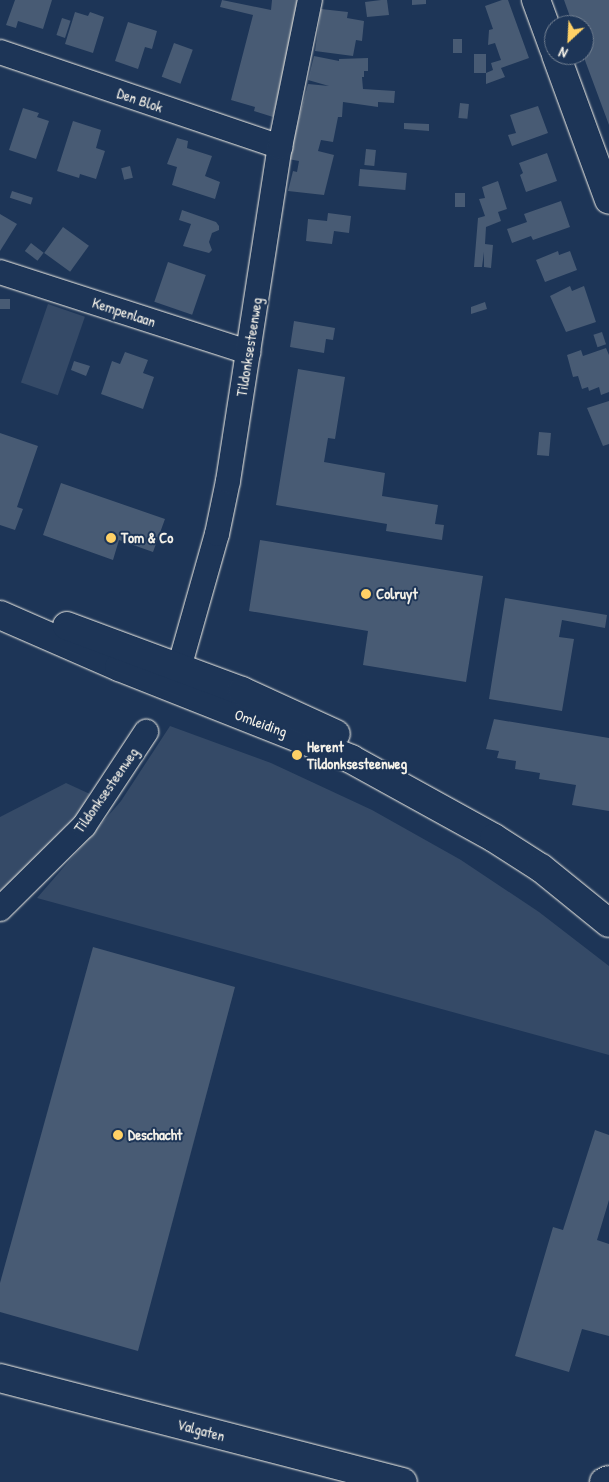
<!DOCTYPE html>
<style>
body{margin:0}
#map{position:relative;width:609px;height:1482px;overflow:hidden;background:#1d3557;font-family:"Patrick Hand",sans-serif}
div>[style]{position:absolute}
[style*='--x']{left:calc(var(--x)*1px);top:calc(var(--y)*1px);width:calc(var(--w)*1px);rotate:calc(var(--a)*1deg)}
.green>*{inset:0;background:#354a67;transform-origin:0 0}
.building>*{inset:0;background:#485b74;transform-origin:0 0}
.roads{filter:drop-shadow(0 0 1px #f4f1e8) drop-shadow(0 0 1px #f4f1e8)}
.street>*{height:24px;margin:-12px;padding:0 12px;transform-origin:12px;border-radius:12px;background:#1d3557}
.secondary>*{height:28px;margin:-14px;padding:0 14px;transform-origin:14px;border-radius:14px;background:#1d3557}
.primary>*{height:28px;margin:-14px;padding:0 14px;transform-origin:14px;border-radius:14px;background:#1d3557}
.dots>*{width:14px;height:14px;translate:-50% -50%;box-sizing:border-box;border:2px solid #1d3557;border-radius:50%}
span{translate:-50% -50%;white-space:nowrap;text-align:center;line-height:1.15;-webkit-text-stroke:4px #1d3557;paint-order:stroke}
.street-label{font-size:15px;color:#f4f1e8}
.poi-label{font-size:15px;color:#f4f1e8;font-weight:700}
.left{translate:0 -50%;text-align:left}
.north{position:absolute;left:544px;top:15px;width:50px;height:50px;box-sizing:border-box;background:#1d3557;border:1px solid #738091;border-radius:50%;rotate:205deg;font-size:14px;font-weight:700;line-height:20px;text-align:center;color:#f4f1e8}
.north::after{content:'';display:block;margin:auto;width:18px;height:22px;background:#ffd166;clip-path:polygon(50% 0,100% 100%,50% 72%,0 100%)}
</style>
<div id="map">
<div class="green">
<div style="left:48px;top:304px;width:39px;height:83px;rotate:19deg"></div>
<div style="clip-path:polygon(170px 726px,271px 763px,372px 810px,461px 860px,539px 912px,609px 966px,609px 1055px,37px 898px,121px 801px)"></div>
<div style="clip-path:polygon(66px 783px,90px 794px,70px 830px,0 896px,0 817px)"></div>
</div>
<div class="building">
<div style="clip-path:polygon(15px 0,52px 0,43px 29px,18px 21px,16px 28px,6px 25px)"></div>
<div style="clip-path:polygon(222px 0,271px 10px,272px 0,299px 0,273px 117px,254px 111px,255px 107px,231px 100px,253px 15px,220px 7px)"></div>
<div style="clip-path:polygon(381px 0,387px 0,389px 15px,367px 17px,365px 2px)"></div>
<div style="clip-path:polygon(412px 0,426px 0,426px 4px,412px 5px)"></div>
<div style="clip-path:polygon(502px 0,508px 0,529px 58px,501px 68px,505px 77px,486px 84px,486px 73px,493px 70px,491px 63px,501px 60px,495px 43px,488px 45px,489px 30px,493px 29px,485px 6px)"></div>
<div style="clip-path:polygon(564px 0,609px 0,609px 125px,583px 55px,584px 25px,573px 25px)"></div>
<div style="clip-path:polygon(321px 9px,348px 12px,347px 18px,364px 21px,362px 41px,356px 40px,353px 56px,315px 51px)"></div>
<div style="clip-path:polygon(75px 12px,88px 16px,90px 12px,104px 17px,93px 53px,65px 44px)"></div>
<div style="left:62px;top:18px;width:9px;height:18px;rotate:18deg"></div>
<div style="clip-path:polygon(128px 22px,157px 31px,152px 49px,145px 47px,138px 69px,115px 61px)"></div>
<div style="left:453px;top:39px;width:9px;height:14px"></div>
<div style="left:174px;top:43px;width:20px;height:36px;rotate:20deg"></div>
<div style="left:486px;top:54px;width:19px;height:12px;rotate:90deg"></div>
<div style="clip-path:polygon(314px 56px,339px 61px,339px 59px,368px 58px,368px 71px,364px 71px,364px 77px,362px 77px,363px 89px,395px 91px,394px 103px,378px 102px,378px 107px,343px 102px,342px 117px,338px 117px,333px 142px,321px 140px,318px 151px,334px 155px,324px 195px,288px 191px,293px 171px,297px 172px,299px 161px,288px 159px,308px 84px,329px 86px,308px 80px)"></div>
<div style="left:460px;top:103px;width:9px;height:15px;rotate:6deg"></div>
<div style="clip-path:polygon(538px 106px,548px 133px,512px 146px,508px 135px,516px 133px,510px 115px)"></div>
<div style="clip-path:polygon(23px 108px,39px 113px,37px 117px,49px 121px,36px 159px,9px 150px)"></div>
<div style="clip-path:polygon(73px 121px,101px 130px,96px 148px,105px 151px,96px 179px,80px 174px,79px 178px,57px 171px)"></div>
<div style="clip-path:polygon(404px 123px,429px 124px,429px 131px,404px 129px)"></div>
<div style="clip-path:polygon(177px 138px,188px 141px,187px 148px,212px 156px,205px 176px,220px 182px,215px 199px,172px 185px,177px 167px,167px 164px)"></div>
<div style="left:366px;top:149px;width:10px;height:16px;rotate:6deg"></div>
<div style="clip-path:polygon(547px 153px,557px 181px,526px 192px,520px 175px,523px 173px,519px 163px)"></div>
<div style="left:130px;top:166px;width:12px;height:9px;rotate:76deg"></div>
<div style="left:360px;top:169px;width:47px;height:17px;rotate:5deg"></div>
<div style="clip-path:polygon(498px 181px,507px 209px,498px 212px,501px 221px,486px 227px,485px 244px,493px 245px,491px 268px,484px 267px,484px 252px,482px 267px,474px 267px,478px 218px,485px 216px,479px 199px,485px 198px,482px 187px)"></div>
<div style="left:12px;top:191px;width:22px;height:7px;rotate:18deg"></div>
<div style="left:455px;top:193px;width:10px;height:14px"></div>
<div style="clip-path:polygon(561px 201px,570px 227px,533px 240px,531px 236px,512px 243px,507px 229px,527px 222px,524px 214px)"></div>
<div style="clip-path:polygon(182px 210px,216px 222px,219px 226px,219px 230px,212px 233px,209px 242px,212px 250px,209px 253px,183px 246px,191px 224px,179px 220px)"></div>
<div style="clip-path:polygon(328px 213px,351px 216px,349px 233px,334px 231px,332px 244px,306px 241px,308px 219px,327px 221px)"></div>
<div style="clip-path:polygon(0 214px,17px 224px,0 251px)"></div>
<div style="left:63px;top:227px;width:32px;height:32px;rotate:36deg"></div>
<div style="left:31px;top:243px;width:16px;height:10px;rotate:38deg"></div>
<div style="clip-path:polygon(558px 251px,559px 255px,570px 251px,577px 270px,545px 282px,536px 260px)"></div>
<div style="left:168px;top:262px;width:40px;height:42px;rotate:19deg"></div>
<div style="clip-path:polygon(570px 286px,572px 291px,584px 286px,596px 322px,566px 332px,550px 296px)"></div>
<div style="left:0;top:299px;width:10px;height:10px"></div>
<div style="clip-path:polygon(485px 302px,487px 309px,471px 314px,471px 307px)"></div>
<div style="clip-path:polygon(294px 321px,335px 328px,333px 340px,326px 339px,324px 353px,290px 347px)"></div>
<div style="left:602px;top:332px;width:13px;height:9px;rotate:72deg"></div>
<div style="clip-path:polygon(606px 348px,609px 355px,609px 392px,601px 395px,599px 387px,589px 391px,588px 387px,582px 389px,578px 376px,573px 377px,567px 355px,581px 350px,583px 356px)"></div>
<div style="clip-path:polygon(125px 352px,148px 360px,143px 373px,154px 377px,143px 409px,101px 394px,112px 361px,120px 364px)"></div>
<div style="clip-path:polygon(74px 361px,90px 366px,86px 376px,71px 370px)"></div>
<div style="clip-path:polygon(298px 369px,345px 377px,335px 439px,328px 438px,324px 462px,385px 473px,382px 496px,438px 505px,435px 524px,444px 525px,442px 540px,386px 531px,387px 524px,276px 505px)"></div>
<div style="clip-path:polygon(609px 401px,609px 444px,603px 446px,587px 408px)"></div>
<div style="left:539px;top:432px;width:12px;height:23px;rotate:5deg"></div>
<div style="clip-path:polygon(0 433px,38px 446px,17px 507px,23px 509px,15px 530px,0 525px)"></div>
<div style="clip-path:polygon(61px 483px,165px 519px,153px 552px,119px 540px,113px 560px,43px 535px)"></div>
<div style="clip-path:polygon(260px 540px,483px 576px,466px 682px,363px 665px,368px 631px,249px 611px)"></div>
<div style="clip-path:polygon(505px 598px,607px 615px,605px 628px,562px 620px,559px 637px,574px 639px,562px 711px,489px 699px)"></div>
<div style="clip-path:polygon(494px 719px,609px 738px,609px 811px,572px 805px,576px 785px,539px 779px,540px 773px,515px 769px,516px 761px,497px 758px,499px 751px,486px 749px)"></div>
<div style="clip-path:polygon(93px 947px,235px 987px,138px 1351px,0 1312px,0 1283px)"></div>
<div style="clip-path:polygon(595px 1130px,609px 1135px,609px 1200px,597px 1240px,609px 1244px,609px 1336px,582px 1329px,569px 1372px,515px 1356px,553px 1227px,563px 1230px)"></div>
</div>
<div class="roads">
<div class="street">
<div style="--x:0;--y:52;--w:296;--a:18.7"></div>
<div style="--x:0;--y:272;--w:261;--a:17.9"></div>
<div style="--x:177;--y:684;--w:16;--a:-83"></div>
<div style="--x:179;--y:668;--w:139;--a:-74.2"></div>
<div style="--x:217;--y:534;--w:54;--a:-78.3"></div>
<div style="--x:228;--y:481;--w:338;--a:-81.2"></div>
<div style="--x:280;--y:147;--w:150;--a:-78.5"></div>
<div style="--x:0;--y:909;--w:118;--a:-44.7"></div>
<div style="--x:84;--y:826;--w:113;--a:-56.6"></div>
</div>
<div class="secondary">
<div style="--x:536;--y:0;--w:52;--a:69.8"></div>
<div style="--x:556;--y:55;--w:154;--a:69.9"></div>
<div style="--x:0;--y:1378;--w:416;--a:14.5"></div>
<div style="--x:604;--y:1482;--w:5;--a:-22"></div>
</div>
<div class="primary">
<div style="--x:0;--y:615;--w:130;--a:23.6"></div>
<div style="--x:119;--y:667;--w:250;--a:21.6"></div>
<div style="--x:351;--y:759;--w:163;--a:28.9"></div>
<div style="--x:494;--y:838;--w:56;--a:32.6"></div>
<div style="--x:541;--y:868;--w:87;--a:39"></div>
<div style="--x:67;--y:626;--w:187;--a:20.4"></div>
<div style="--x:242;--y:691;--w:103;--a:24.6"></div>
</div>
</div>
<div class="dots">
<div style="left:111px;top:538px;background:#ffd166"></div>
<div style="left:366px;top:594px;background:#ffd166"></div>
<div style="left:297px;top:755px;background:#ffd166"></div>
<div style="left:118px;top:1135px;background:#ffd166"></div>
</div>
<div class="street-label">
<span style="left:140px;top:100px;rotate:19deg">Den Blok</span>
<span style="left:124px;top:312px;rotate:18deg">Kempenlaan</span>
<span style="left:249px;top:347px;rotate:-81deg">Tildonksesteenweg</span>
<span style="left:261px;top:723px;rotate:20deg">Omleiding</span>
<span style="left:106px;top:790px;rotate:-55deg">Tildonksesteenweg</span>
<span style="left:201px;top:1430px;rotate:15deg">Valgaten</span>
</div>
<div class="poi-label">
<span class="left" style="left:121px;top:538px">Tom &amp; Co</span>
<span class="left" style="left:376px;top:594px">Colruyt</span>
<span class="left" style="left:307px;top:755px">Herent<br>Tildonksesteenweg</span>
<span class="left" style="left:128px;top:1135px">Deschacht</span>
</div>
<div class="north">N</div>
</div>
